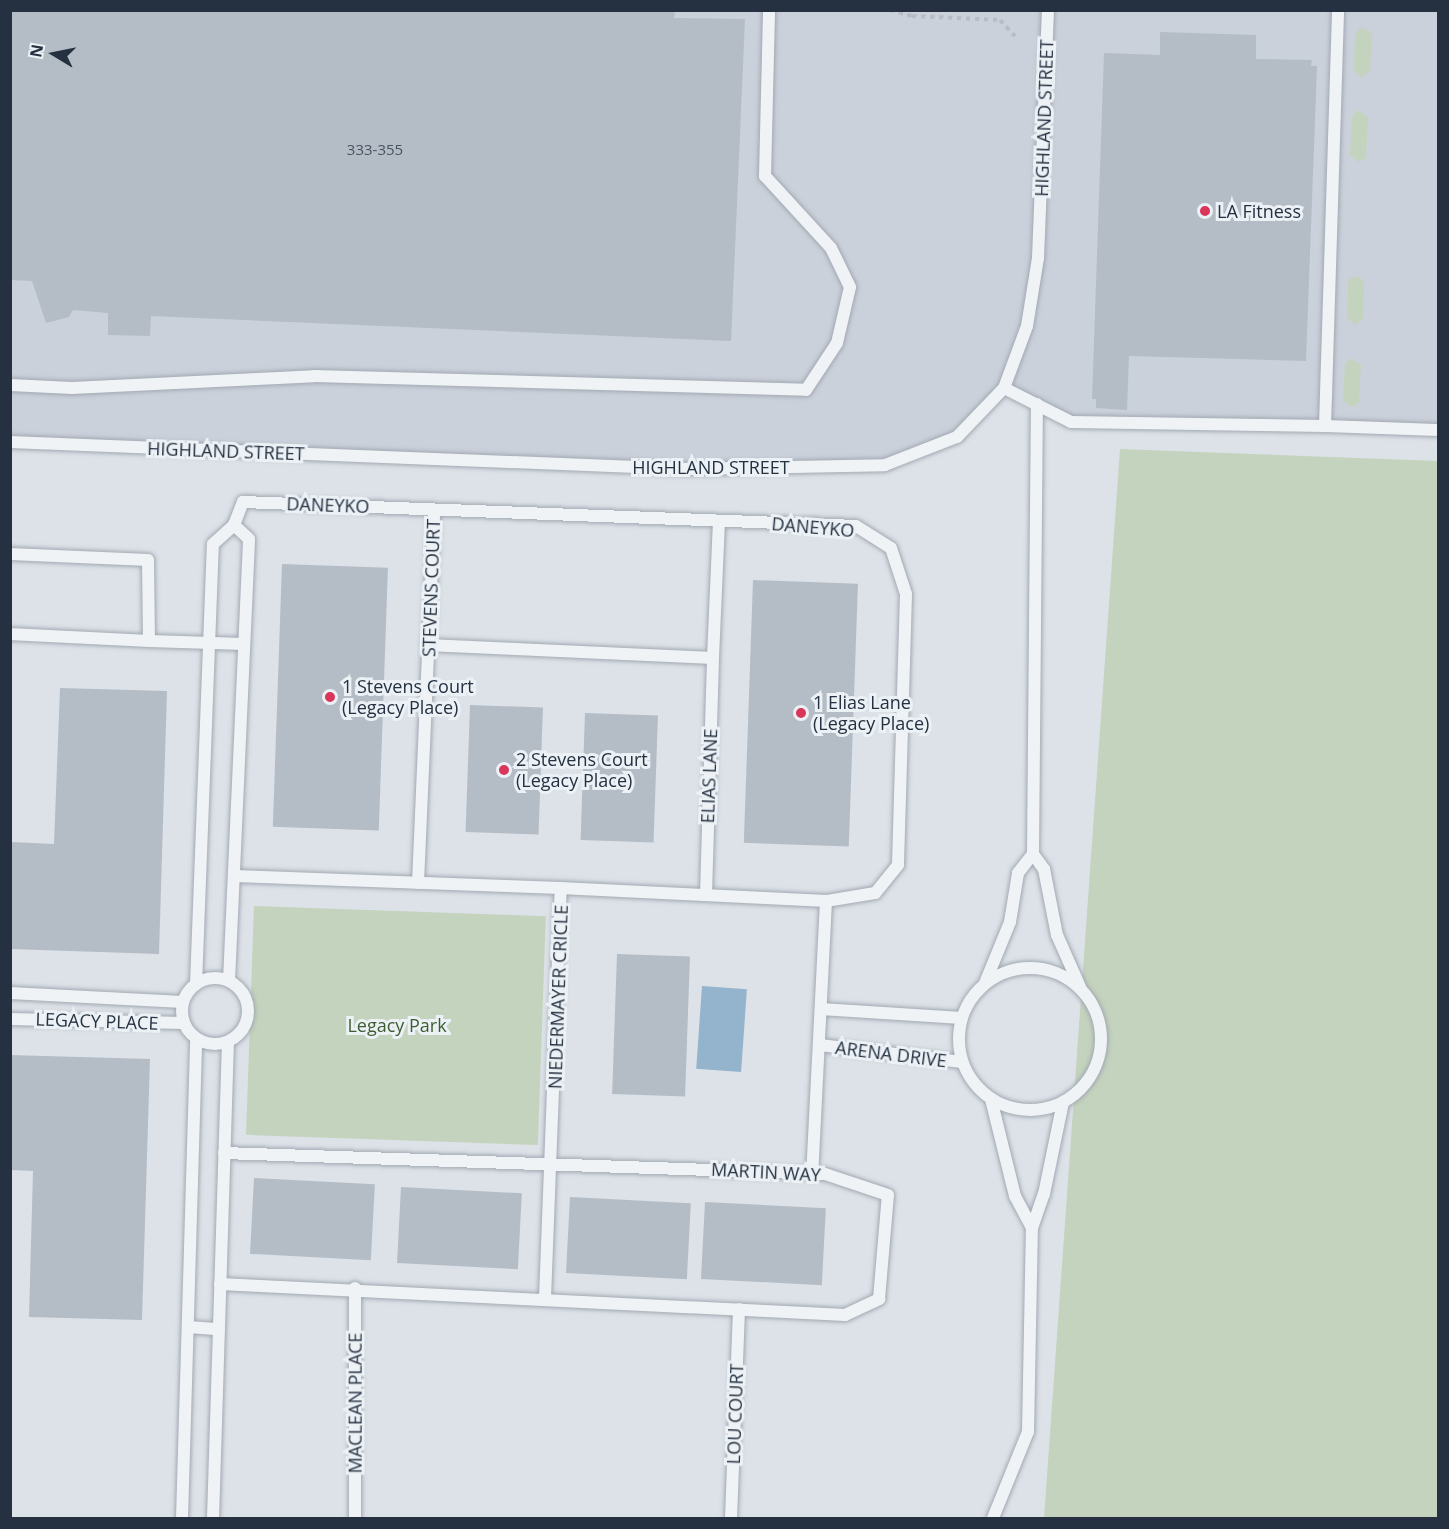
<!DOCTYPE html>
<style>
body{margin:0}
#map{position:relative;width:1449px;height:1529px;overflow:hidden;background:#dde2e8;font-family:"Open Sans",sans-serif}
div>[style]{position:absolute}
[style*='--x']{left:calc(var(--x)*1px);top:calc(var(--y)*1px);width:calc(var(--w)*1px);rotate:calc(var(--a)*1deg)}
.built>*{inset:0;background:#cbd1db}
.green>*{inset:0;background:#c4d3bd;transform-origin:0 0}
.water>*{inset:0;background:#94b3cc;transform-origin:0 0}
.building>*{inset:0;background:#b4bcc6;transform-origin:0 0}
.path>*{height:4px;margin-top:-2px;transform-origin:0;background:repeating-linear-gradient(90deg,#b7bdc3 0 4.5px,transparent 0 9px)}
.roads{filter:drop-shadow(0 0 2px #a2a9b2) drop-shadow(0 0 2px #a2a9b2)}
.lane>*{height:12px;margin:-6px;padding:0 6px;transform-origin:6px;border-radius:6px;background:#f0f3f6}
.lane>.ring{margin:-6px;padding:0;box-sizing:content-box;background:none;border:12px solid #f0f3f6;border-radius:50%}
.dots>*{width:16px;height:16px;translate:-50% -50%;box-sizing:border-box;border:3px solid #ecf1f6;border-radius:50%}
span{translate:-50% -50%;white-space:nowrap;text-align:center;line-height:1.15;-webkit-text-stroke:6px #ecf1f6;paint-order:stroke}
.number-label{font-size:15px;color:#495462}
.number-label span{-webkit-text-stroke-width:0}
.street-label{font-size:18px;color:#253140}
.poi-label{font-size:18px;color:#253140}
.left{translate:0 -50%;text-align:left}
.park-label{font-size:18px;color:#3c5d31}
.frame{position:absolute;inset:0;border:12px solid #253140;pointer-events:none}
.north{position:absolute;left:24px;top:24px;width:60px;height:60px;-webkit-text-stroke:4px #ecf1f6;paint-order:stroke;rotate:280deg;font-size:16px;font-weight:700;line-height:24px;text-align:center;color:#253140}
.north::after{content:'';display:block;margin:auto;width:21px;height:27px;background:#253140;clip-path:polygon(50% 0,100% 100%,50% 72%,0 100%)}
</style>
<div id="map">
<div class="built">
<div style="clip-path:polygon(11px 11px,1438px 11px,1438px 430px,1071px 422px,1004px 388px,957px 437px,885px 465px,685px 469px,11px 442px)"></div>
</div>
<div class="green">
<div style="clip-path:polygon(1360px 28px,1366px 29px,1372px 35px,1370px 70px,1362px 78px,1354px 70px,1355px 35px)"></div>
<div style="clip-path:polygon(1357px 110px,1368px 117px,1366px 158px,1359px 162px,1350px 155px,1352px 117px)"></div>
<div style="clip-path:polygon(1359px 276px,1364px 283px,1363px 318px,1355px 325px,1347px 318px,1348px 283px,1350px 278px)"></div>
<div style="clip-path:polygon(1350px 358px,1361px 365px,1359px 403px,1351px 407px,1343px 400px,1345px 365px)"></div>
<div style="clip-path:polygon(1120px 449px,1438px 461px,1438px 1518px,1044px 1518px)"></div>
<div style="left:254px;top:906px;width:292px;height:229px;rotate:2deg"></div>
</div>
<div class="water">
<div style="left:702px;top:986px;width:45px;height:83px;rotate:4deg"></div>
</div>
<div class="building">
<div style="clip-path:polygon(10px 10px,675px 10px,674px 18px,745px 19px,731px 341px,151px 316px,150px 336px,108px 335px,108px 313px,73px 310px,69px 317px,46px 323px,32px 281px,10px 280px)"></div>
<div style="clip-path:polygon(1160px 32px,1256px 35px,1256px 59px,1312px 60px,1311px 66px,1317px 66px,1306px 361px,1129px 356px,1127px 410px,1096px 408px,1096px 399px,1092px 399px,1104px 53px,1160px 55px)"></div>
<div style="left:282px;top:564px;width:106px;height:263px;rotate:2deg"></div>
<div style="left:753px;top:580px;width:105px;height:263px;rotate:2deg"></div>
<div style="clip-path:polygon(60px 688px,167px 691px,159px 954px,10px 949px,10px 842px,54px 844px)"></div>
<div style="left:470px;top:705px;width:73px;height:127px;rotate:2deg"></div>
<div style="left:585px;top:713px;width:73px;height:127px;rotate:2deg"></div>
<div style="left:617px;top:954px;width:73px;height:140px;rotate:2deg"></div>
<div style="clip-path:polygon(10px 1055px,150px 1059px,142px 1320px,29px 1317px,33px 1171px,10px 1170px)"></div>
<div style="left:254px;top:1178px;width:121px;height:76px;rotate:3deg"></div>
<div style="left:401px;top:1187px;width:121px;height:76px;rotate:3deg"></div>
<div style="left:570px;top:1197px;width:121px;height:76px;rotate:3deg"></div>
<div style="left:705px;top:1202px;width:121px;height:77px;rotate:3deg"></div>
</div>
<div class="path">
<div style="--x:890;--y:10;--w:23;--a:15"></div>
<div style="--x:912;--y:16;--w:88;--a:2.6"></div>
<div style="--x:1000;--y:20;--w:22;--a:47"></div>
</div>
<div class="roads">
<div class="lane">
<div style="--x:10;--y:385;--w:62;--a:2.8"></div>
<div style="--x:72;--y:388;--w:242;--a:-2.8"></div>
<div style="--x:314;--y:376;--w:492;--a:1.6"></div>
<div style="--x:806;--y:390;--w:56;--a:-56.6"></div>
<div style="--x:837;--y:343;--w:57;--a:-76.9"></div>
<div style="--x:850;--y:287;--w:43;--a:-116"></div>
<div style="--x:831;--y:248;--w:98;--a:-132.5"></div>
<div style="--x:765;--y:176;--w:166;--a:-88.6"></div>
<div style="--x:1004;--y:388;--w:75;--a:26.9"></div>
<div style="--x:1071;--y:422;--w:254;--a:0.9"></div>
<div style="--x:1325;--y:426;--w:416;--a:-88.2"></div>
<div style="--x:1325;--y:426;--w:113;--a:2"></div>
<div style="--x:10;--y:442;--w:676;--a:2.29"></div>
<div style="--x:685;--y:469;--w:200;--a:-1.1"></div>
<div style="--x:885;--y:465;--w:77;--a:-21.3"></div>
<div style="--x:957;--y:437;--w:68;--a:-46.2"></div>
<div style="--x:1004;--y:388;--w:66;--a:-69.6"></div>
<div style="--x:1027;--y:326;--w:69;--a:-80.8"></div>
<div style="--x:1038;--y:258;--w:248;--a:-87.7"></div>
<div style="--x:10;--y:554;--w:138;--a:2.5"></div>
<div style="--x:148;--y:560;--w:81;--a:89.3"></div>
<div style="--x:149;--y:641;--w:95;--a:1.8"></div>
<div style="--x:10;--y:634;--w:139;--a:2.9"></div>
<div style="--x:428;--y:645;--w:285;--a:2.6"></div>
<div style="--x:713;--y:658;--w:137;--a:-87.5"></div>
<div style="--x:1033;--y:854;--w:450;--a:-89.5"></div>
<div style="--x:234;--y:876;--w:327;--a:2.1"></div>
<div style="--x:418;--y:883;--w:373;--a:-87.5"></div>
<div style="--x:706;--y:895;--w:237;--a:-88.3"></div>
<div class="ring" style="left:959px;top:968px;width:130px;height:130px"></div>
<div class="ring" style="left:182px;top:978px;width:54px;height:54px"></div>
<div style="--x:229;--y:981;--w:442;--a:-87.4"></div>
<div style="--x:249;--y:539;--w:21;--a:-137"></div>
<div style="--x:985;--y:983;--w:66;--a:-67.7"></div>
<div style="--x:1010;--y:922;--w:50;--a:-80.7"></div>
<div style="--x:1018;--y:873;--w:24;--a:-52"></div>
<div style="--x:1033;--y:854;--w:19;--a:54"></div>
<div style="--x:1044;--y:869;--w:67;--a:78.9"></div>
<div style="--x:1057;--y:935;--w:57;--a:66.1"></div>
<div style="--x:196;--y:984;--w:440;--a:-87.8"></div>
<div style="--x:213;--y:544;--w:28;--a:-42"></div>
<div style="--x:234;--y:525;--w:25;--a:-69"></div>
<div style="--x:243;--y:502;--w:613;--a:2.24"></div>
<div style="--x:856;--y:526;--w:41;--a:32.2"></div>
<div style="--x:891;--y:548;--w:48;--a:71.9"></div>
<div style="--x:906;--y:594;--w:271;--a:91.7"></div>
<div style="--x:898;--y:865;--w:36;--a:129"></div>
<div style="--x:875;--y:893;--w:50;--a:170.7"></div>
<div style="--x:826;--y:901;--w:272;--a:92.9"></div>
<div style="--x:10;--y:993;--w:173;--a:3"></div>
<div style="--x:821;--y:1009;--w:141;--a:3.7"></div>
<div style="--x:10;--y:1019;--w:174;--a:1.3"></div>
<div style="--x:820;--y:1045;--w:143;--a:6.8"></div>
<div style="--x:991;--y:1099;--w:100;--a:76.1"></div>
<div style="--x:1015;--y:1196;--w:36;--a:62"></div>
<div style="--x:220;--y:1284;--w:626;--a:2.84"></div>
<div style="--x:845;--y:1315;--w:38;--a:-25"></div>
<div style="--x:879;--y:1299;--w:104;--a:-85.1"></div>
<div style="--x:888;--y:1195;--w:66;--a:-161.6"></div>
<div style="--x:825;--y:1174;--w:601;--a:-178"></div>
<div style="--x:545;--y:1298;--w:410;--a:-87.8"></div>
<div style="--x:561;--y:888;--w:265;--a:2.8"></div>
<div style="--x:188;--y:1327;--w:31;--a:4"></div>
<div style="--x:182;--y:1518;--w:479;--a:-88.3"></div>
<div style="--x:213;--y:1518;--w:475;--a:-88.2"></div>
<div style="--x:355;--y:1518;--w:230;--a:-90"></div>
<div style="--x:731;--y:1518;--w:209;--a:-87.8"></div>
<div style="--x:993;--y:1518;--w:93;--a:-67.9"></div>
<div style="--x:1028;--y:1432;--w:204;--a:-88.9"></div>
<div style="--x:1032;--y:1228;--w:36;--a:-71"></div>
<div style="--x:1044;--y:1194;--w:94;--a:-78.3"></div>
</div>
</div>
<div class="dots">
<div style="left:1205px;top:211px;background:#d93659"></div>
<div style="left:330px;top:697px;background:#d93659"></div>
<div style="left:801px;top:713px;background:#d93659"></div>
<div style="left:504px;top:770px;background:#d93659"></div>
</div>
<div class="number-label">
<span style="left:375px;top:150px">333-355</span>
</div>
<div class="street-label">
<span style="left:1044px;top:118px;rotate:-88deg">HIGHLAND STREET</span>
<span style="left:226px;top:451px;rotate:2deg">HIGHLAND STREET</span>
<span style="left:711px;top:467px">HIGHLAND STREET</span>
<span style="left:328px;top:505px;rotate:2deg">DANEYKO</span>
<span style="left:813px;top:527px;rotate:5deg">DANEYKO</span>
<span style="left:431px;top:588px;rotate:-88deg">STEVENS COURT</span>
<span style="left:709px;top:776px;rotate:-88deg">ELIAS LANE</span>
<span style="left:558px;top:997px;rotate:-88deg">NIEDERMAYER CRICLE</span>
<span style="left:97px;top:1021px;rotate:2deg">LEGACY PLACE</span>
<span style="left:891px;top:1054px;rotate:7deg">ARENA DRIVE</span>
<span style="left:766px;top:1172px;rotate:3deg">MARTIN WAY</span>
<span style="left:355px;top:1403px;rotate:-90deg">MACLEAN PLACE</span>
<span style="left:735px;top:1414px;rotate:-88deg">LOU COURT</span>
</div>
<div class="poi-label">
<span class="left" style="left:1217px;top:211px">LA Fitness</span>
<span class="left" style="left:342px;top:697px">1 Stevens Court<br>(Legacy Place)</span>
<span class="left" style="left:813px;top:713px">1 Elias Lane<br>(Legacy Place)</span>
<span class="left" style="left:516px;top:770px">2 Stevens Court<br>(Legacy Place)</span>
</div>
<div class="park-label">
<span style="left:397px;top:1025px">Legacy Park</span>
</div>
<div class="frame"></div>
<div class="north">N</div>
</div>
